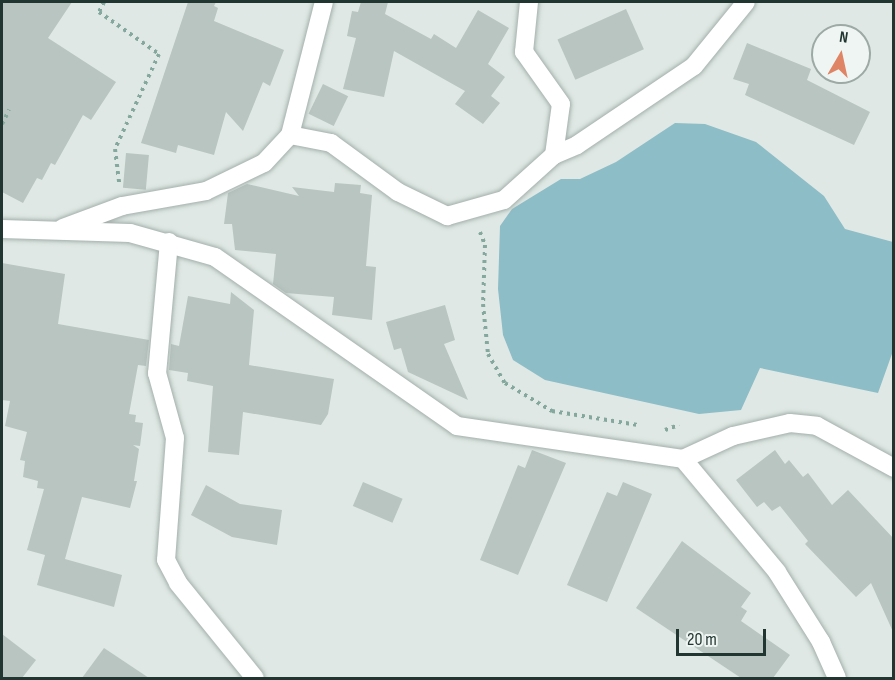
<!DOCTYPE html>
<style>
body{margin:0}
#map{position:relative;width:895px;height:680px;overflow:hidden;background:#dfe8e4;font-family:"Sofia Sans Condensed",sans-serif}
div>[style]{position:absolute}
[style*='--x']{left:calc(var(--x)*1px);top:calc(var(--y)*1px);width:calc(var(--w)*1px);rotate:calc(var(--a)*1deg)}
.water>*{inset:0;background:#8dbdc7}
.building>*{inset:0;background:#b8c5c0;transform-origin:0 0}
.path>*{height:4px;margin-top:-2px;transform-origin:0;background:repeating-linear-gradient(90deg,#84a89d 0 3px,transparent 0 7.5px)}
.roads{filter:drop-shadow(0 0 2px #a3afab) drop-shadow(0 0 2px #a3afab)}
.minor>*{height:18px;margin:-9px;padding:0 9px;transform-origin:9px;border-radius:9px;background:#fff}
span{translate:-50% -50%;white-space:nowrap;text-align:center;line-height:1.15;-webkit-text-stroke:4.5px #eff5f2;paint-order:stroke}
.frame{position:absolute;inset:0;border:3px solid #223631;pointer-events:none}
.north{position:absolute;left:811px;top:24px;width:60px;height:60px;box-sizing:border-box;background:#eff5f2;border:2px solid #9da9a5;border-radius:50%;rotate:9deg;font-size:16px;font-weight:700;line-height:24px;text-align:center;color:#223631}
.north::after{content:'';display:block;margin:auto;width:21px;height:27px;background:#df8566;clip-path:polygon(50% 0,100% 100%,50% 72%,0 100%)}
.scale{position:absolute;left:676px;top:629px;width:90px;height:27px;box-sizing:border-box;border:3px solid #223631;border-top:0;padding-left:8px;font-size:18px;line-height:21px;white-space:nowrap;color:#223631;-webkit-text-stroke:4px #eff5f2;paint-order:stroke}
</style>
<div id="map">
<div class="water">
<div style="clip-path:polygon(675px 123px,705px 124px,756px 142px,824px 196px,845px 229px,893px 242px,893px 351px,878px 393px,760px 368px,741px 410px,699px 414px,545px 380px,513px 360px,503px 335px,498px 289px,500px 226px,512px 209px,561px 179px,580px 179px,616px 162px)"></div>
</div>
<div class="building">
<div style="clip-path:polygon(2px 2px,72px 2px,48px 38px,116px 82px,91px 120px,83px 115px,55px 165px,51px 163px,42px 180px,37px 178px,23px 203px,2px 192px)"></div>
<div style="clip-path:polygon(188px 2px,216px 2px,214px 6px,218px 8px,214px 21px,284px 50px,270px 86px,263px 82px,243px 131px,226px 112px,214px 155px,178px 145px,176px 153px,141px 143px)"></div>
<div style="clip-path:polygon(361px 2px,388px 2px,385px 14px,431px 39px,434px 34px,456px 48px,478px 10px,509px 28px,488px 64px,505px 77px,491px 96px,500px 103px,483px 124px,455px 104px,465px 91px,394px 51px,384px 97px,343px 89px,356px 38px,347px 36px,352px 11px,358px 12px)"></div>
<div style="left:626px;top:9px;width:44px;height:75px;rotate:66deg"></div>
<div style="clip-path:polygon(747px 43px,811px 69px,807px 80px,870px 112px,854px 145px,745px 95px,749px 84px,733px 79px)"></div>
<div style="left:323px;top:84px;width:28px;height:33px;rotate:26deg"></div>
<div style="left:126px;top:153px;width:23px;height:35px;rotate:5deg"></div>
<div style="clip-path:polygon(335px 183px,361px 185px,360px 193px,372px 195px,366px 266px,376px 267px,372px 320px,332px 315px,334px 297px,286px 293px,273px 284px,276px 254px,235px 250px,232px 224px,224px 224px,228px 193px,247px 184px,299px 196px,292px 187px,334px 192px)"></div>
<div style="clip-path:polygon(2px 263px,65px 274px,58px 324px,149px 340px,146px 366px,138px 365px,129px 414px,136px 415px,135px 422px,143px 423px,140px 446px,133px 445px,139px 449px,134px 481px,137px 481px,130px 508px,82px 497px,65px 559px,122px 575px,114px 607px,37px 585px,45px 555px,27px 550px,44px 489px,37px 488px,38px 481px,23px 477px,25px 461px,20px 460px,27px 432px,5px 426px,10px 401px,2px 400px)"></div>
<div style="clip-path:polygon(231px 292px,254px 310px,249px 365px,334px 379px,328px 414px,321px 425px,243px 412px,239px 455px,208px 452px,213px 386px,187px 381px,188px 373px,169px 370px,171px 344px,179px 346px,188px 296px,230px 304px)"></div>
<div style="clip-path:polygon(445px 305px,455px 340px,444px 344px,468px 400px,408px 372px,401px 348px,394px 350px,386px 322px)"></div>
<div style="clip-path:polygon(532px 450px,566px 463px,518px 575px,480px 560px,518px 465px,525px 468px)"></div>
<div style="clip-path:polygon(775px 450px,785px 464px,789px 460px,803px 477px,808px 473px,832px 505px,848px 490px,894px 539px,894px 634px,871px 583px,856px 597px,805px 544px,808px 541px,780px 506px,772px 511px,764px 502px,757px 507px,736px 480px)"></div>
<div style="left:363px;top:482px;width:43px;height:26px;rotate:23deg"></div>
<div style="clip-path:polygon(623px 482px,652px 494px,607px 602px,567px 585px,607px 492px,617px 496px)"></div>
<div style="clip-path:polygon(206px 485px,240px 504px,282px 510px,277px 545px,232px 537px,191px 515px)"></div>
<div style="clip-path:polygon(682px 541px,751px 593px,741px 607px,747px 611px,741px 621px,790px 655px,773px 678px,741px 678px,636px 608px)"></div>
<div style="clip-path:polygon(2px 634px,36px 660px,22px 678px,2px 678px)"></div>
<div style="clip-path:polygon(104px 648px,149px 678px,82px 678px)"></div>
</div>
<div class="path">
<div style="--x:104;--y:2;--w:11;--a:117"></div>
<div style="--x:99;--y:12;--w:73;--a:35"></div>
<div style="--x:159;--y:54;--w:105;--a:114.9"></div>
<div style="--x:115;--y:149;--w:35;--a:83"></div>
<div style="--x:2;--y:124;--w:16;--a:-63"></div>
<div style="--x:480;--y:232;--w:14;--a:69"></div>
<div style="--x:485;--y:245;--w:59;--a:91.9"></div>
<div style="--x:483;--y:304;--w:50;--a:84.3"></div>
<div style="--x:488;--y:354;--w:34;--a:60"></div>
<div style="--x:505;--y:383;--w:55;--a:30.8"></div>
<div style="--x:552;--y:411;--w:87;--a:9.2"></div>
<div style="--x:665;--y:430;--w:15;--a:-20"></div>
</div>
<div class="roads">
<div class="minor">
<div style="--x:290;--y:135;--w:42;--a:11"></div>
<div style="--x:331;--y:143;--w:83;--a:36.2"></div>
<div style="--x:398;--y:192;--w:55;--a:26.1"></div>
<div style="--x:447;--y:216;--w:59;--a:-15.7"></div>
<div style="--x:504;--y:200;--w:67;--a:-42"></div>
<div style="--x:554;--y:155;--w:51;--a:-82.2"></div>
<div style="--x:561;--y:104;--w:64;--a:-125.4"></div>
<div style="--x:524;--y:52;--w:50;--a:-84.3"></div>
<div style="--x:554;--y:155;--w:25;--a:-23"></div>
<div style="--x:577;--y:145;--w:141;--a:-34"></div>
<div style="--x:694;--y:66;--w:82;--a:-50.9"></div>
<div style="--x:63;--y:228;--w:63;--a:-20.4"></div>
<div style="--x:122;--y:206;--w:85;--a:-10.1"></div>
<div style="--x:206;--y:191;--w:64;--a:-25.8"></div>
<div style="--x:264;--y:163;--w:38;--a:-47"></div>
<div style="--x:290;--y:135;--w:137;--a:-75.7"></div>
<div style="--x:2;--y:229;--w:128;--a:1.8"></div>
<div style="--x:130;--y:233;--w:88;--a:15.8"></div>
<div style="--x:215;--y:257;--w:295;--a:34.9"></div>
<div style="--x:457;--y:426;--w:228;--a:8.3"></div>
<div style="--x:683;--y:459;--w:55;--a:-24.7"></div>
<div style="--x:733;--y:436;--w:58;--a:-12.8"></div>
<div style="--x:790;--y:423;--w:27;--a:6"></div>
<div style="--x:817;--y:426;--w:88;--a:28.6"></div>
<div style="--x:169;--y:242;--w:132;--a:95.2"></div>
<div style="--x:157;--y:373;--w:67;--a:74.5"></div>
<div style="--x:175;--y:438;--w:122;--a:94.2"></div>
<div style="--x:166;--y:560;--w:26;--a:62"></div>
<div style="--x:178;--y:583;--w:122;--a:51"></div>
<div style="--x:683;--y:459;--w:147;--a:50.2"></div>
<div style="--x:777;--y:572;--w:83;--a:57.8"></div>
<div style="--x:821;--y:642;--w:39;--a:66"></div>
</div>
</div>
<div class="frame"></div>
<div class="north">N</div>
<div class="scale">20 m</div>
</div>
